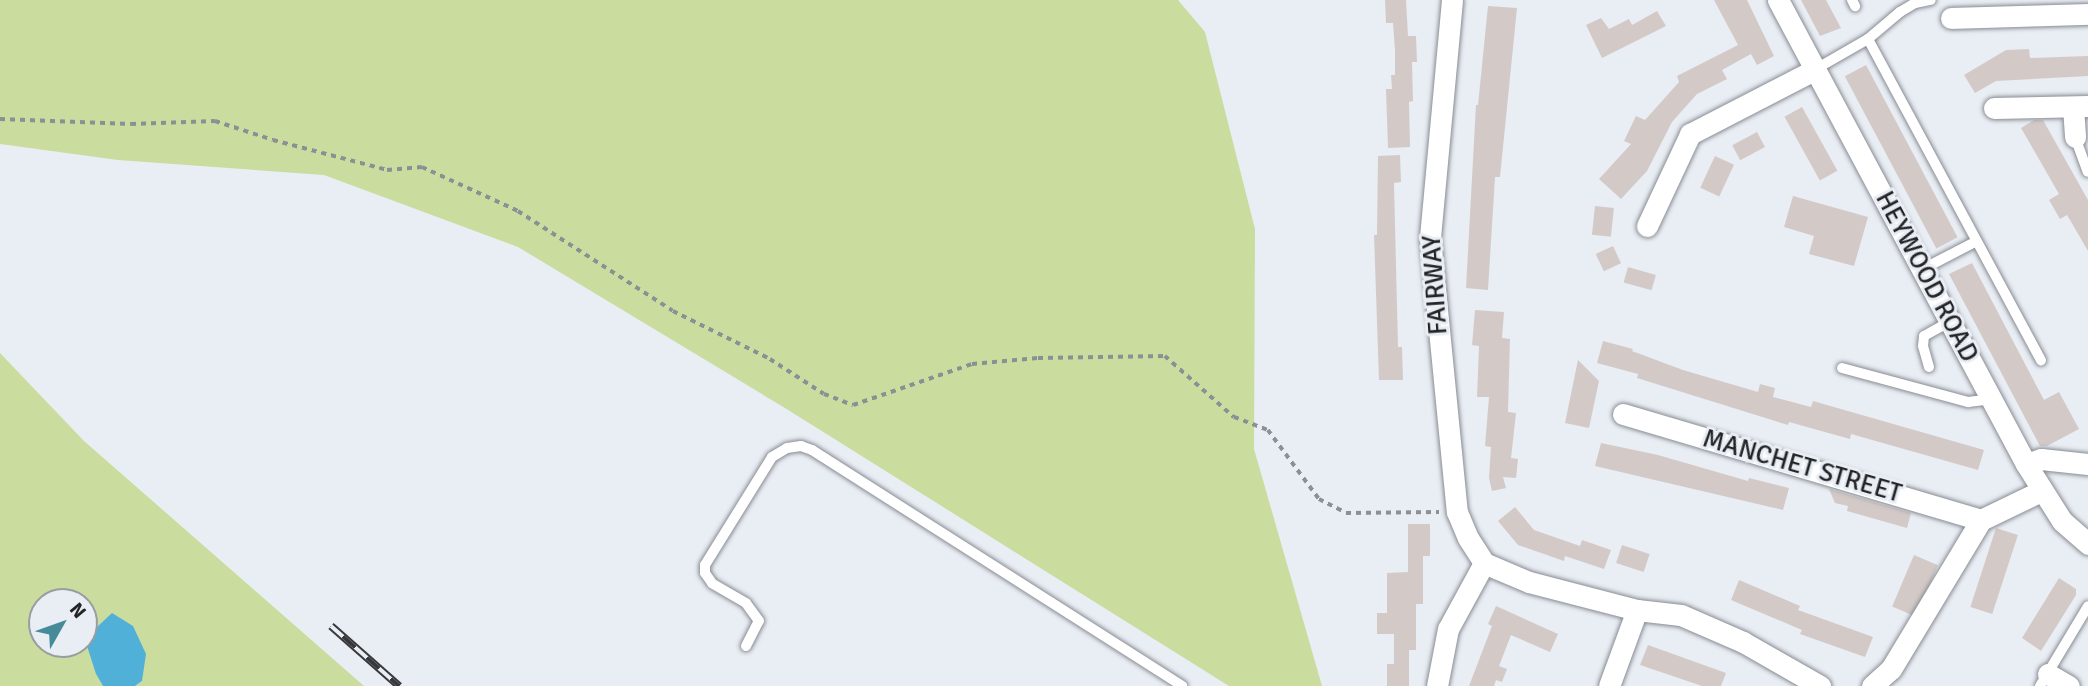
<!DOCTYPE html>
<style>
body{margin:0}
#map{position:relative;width:2088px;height:686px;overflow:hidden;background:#e9edf4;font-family:Signika,sans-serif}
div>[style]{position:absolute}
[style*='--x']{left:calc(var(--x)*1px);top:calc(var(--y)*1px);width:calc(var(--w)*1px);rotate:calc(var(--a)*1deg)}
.green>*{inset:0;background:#cbdc9f}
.water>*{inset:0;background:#51b0d8}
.building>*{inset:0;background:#d3cac8;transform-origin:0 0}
.path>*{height:3.5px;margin-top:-1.75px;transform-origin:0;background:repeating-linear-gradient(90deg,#8c8f94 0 5px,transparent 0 10px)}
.roads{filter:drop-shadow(0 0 2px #888c93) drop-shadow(0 0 2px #888c93)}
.service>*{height:10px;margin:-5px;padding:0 5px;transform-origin:5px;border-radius:5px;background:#fff}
.minor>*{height:21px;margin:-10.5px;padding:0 10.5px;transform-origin:10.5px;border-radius:10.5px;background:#fff}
.rail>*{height:8px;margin-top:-4px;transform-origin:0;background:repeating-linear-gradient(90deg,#e9edf4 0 16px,#36383b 0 32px);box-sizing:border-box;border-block:2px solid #36383b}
span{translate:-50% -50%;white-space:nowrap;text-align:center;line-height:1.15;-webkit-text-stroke:6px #e9edf4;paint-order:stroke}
.street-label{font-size:26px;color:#222426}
.north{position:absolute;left:28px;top:588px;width:70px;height:70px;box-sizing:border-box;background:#e9edf4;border:2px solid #999da2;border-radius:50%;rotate:50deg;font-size:19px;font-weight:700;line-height:28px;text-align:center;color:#222426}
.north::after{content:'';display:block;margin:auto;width:24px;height:32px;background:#478b9a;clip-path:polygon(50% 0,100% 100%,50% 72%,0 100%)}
</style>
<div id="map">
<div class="green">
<div style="clip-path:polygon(0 0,1178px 0,1205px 32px,1255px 229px,1254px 449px,1322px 686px,1229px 686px,785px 408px,518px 247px,324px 175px,118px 160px,0 144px)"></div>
<div style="clip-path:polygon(evenodd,0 353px,84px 441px,364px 686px,135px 686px,142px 681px,96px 674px,103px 686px,0 686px,0 353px,42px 602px,84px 602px,84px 644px,42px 644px,42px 602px)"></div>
</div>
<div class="water">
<div style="clip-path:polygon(112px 613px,133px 626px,146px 654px,142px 681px,135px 686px,103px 686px,96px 674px,87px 646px,97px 627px)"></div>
</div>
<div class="building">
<div style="clip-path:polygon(1385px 0,1406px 0,1408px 36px,1416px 36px,1417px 62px,1412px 62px,1413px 101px,1409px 102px,1410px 147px,1388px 148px,1386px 89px,1392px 89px,1391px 75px,1395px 75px,1395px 50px,1393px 23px,1386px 23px)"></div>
<div style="clip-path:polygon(1714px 0,1747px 0,1774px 56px,1757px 65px,1751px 54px,1722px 70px,1727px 79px,1697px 94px,1672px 122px,1647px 171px,1621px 199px,1599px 179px,1631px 144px,1624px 141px,1636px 116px,1645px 120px,1679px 82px,1677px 76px,1738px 45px)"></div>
<div style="clip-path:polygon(1801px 0,1826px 0,1841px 28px,1820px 36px)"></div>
<div style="clip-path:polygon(1488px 6px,1517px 8px,1500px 177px,1495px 177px,1488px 290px,1466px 288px,1476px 105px,1478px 105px)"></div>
<div style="clip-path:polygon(1657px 11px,1666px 26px,1602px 58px,1586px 25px,1601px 18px,1609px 29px,1629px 19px,1632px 25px)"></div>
<div style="clip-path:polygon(2029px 49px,2030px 58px,2088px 56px,2088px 76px,1996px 81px,1975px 93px,1964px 75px,2006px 50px)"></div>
<div style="left:1866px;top:65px;width:195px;height:24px;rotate:62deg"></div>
<div style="left:1802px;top:107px;width:73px;height:20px;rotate:61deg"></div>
<div style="clip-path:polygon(2034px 120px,2043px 120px,2088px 200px,2088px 251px,2067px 215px,2060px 219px,2049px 200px,2059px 194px,2021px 128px)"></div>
<div style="left:1757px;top:132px;width:17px;height:28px;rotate:62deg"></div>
<div style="clip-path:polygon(1400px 155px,1401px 182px,1394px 183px,1398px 347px,1402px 347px,1403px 380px,1379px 380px,1374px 235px,1377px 235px,1378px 156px)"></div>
<div style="left:1715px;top:156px;width:21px;height:35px;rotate:25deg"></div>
<div style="clip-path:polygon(1793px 196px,1868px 217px,1854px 266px,1809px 254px,1814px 236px,1784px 227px)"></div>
<div style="left:1595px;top:206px;width:19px;height:29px;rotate:6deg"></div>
<div style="left:1613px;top:246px;width:19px;height:19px;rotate:65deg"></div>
<div style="clip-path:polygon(1972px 263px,2044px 400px,2059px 392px,2079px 429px,2047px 446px,2040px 446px,1949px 274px)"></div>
<div style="left:1628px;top:267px;width:29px;height:16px;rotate:16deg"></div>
<div style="clip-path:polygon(1475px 310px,1504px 312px,1502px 338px,1510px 339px,1508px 412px,1516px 413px,1511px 458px,1518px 459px,1516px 478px,1503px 477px,1506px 488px,1492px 491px,1489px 478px,1491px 447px,1485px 446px,1489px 397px,1477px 397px,1479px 346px,1472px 345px)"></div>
<div style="clip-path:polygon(1603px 341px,1633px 349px,1632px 351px,1683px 370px,1758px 392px,1760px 384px,1775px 388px,1773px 397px,1811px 407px,1813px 401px,1984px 450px,1978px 470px,1851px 434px,1850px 439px,1789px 422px,1788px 425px,1637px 378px,1638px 374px,1597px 363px)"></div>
<div style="clip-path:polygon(1578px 360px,1599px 381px,1589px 428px,1565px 423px)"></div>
<div style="clip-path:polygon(1601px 443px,1658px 455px,1748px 481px,1749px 478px,1789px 488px,1783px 510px,1595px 466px)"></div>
<div style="clip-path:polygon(1829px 489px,1911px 513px,1907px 528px,1847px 511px,1848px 506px,1835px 503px)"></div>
<div style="clip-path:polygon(1515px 507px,1534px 530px,1580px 546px,1582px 540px,1611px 550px,1604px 569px,1565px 556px,1564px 561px,1518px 545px,1498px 521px)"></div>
<div style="clip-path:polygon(1408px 524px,1430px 524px,1430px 556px,1423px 556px,1423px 604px,1416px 604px,1416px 650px,1409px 650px,1409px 686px,1387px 686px,1387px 664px,1394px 664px,1394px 634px,1377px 634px,1377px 613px,1387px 613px,1387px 573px,1408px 572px)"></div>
<div style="left:1996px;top:528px;width:23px;height:83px;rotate:18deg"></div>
<div style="left:1622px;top:545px;width:29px;height:19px;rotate:18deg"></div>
<div style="left:1914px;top:555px;width:26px;height:56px;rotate:23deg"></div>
<div style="clip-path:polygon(2059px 578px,2076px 589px,2076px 595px,2041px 651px,2022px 638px)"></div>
<div style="clip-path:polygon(1739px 580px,1800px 606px,1798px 610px,1873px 637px,1865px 657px,1800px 634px,1802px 630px,1731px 600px)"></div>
<div style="clip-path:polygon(1496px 606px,1558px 634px,1550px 652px,1511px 635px,1499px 666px,1507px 669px,1502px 682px,1496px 680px,1494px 686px,1469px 686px,1492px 626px,1488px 624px)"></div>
<div style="clip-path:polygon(1648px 645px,1726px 673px,1721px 686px,1702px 686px,1640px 665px)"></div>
</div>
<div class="path">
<div style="--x:0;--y:119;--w:131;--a:2.2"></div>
<div style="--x:131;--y:124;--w:84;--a:-2"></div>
<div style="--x:215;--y:121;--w:61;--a:18.1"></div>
<div style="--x:273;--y:140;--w:118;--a:14.7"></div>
<div style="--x:387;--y:170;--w:35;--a:-5"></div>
<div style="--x:422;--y:167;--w:106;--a:24.6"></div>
<div style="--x:518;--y:211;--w:184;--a:32.8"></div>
<div style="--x:673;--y:311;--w:108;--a:26.3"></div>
<div style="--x:770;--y:359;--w:64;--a:32.9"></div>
<div style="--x:824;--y:394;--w:31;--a:21"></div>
<div style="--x:853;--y:405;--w:126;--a:-19"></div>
<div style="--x:972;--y:364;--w:66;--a:-5.2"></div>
<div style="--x:1038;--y:358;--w:127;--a:-0.9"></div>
<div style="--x:1165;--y:356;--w:92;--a:41.5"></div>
<div style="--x:1234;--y:417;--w:36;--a:21"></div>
<div style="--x:1268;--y:430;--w:86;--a:53.5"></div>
<div style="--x:1319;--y:499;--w:30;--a:27"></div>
<div style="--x:1346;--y:513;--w:93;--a:-0.6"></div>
</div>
<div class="roads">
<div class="service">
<div style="--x:1852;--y:0;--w:7;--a:63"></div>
<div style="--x:1868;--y:39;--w:42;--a:-40.2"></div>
<div style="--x:1900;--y:12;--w:17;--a:-31"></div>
<div style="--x:1915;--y:3;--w:16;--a:-11"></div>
<div style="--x:1814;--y:70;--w:62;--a:-29.9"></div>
<div style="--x:1868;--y:39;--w:365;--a:61.7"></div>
<div style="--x:2075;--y:137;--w:37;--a:70"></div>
<div style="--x:1921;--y:270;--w:61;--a:-27.4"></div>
<div style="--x:1929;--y:367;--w:22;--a:-106"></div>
<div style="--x:1923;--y:346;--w:10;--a:-84"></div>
<div style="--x:1924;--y:336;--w:29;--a:-29"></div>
<div style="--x:1842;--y:368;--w:131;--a:15.1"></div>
<div style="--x:1968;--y:402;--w:23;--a:-7"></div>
<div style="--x:746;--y:646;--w:28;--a:-63"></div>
<div style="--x:759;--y:621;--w:22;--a:-126"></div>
<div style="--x:746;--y:603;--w:39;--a:-150"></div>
<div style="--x:712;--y:583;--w:12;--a:-125"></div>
<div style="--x:705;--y:573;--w:8;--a:-90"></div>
<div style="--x:705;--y:565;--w:127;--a:-58.2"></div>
<div style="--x:772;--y:457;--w:17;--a:-31"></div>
<div style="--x:787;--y:448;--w:14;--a:-8"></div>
<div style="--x:801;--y:446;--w:12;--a:20"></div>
<div style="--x:812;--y:450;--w:439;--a:32.5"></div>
<div style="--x:2040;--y:686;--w:93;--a:-59"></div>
</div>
<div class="minor">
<div style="--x:1452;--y:0;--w:239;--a:95.3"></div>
<div style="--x:1430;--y:238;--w:275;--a:84.4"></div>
<div style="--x:1457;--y:512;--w:28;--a:67"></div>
<div style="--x:1468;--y:538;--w:30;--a:57"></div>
<div style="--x:1484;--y:563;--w:49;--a:22.9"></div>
<div style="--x:1529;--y:582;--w:112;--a:14.5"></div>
<div style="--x:1637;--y:610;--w:44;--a:6.5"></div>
<div style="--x:1681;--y:615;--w:68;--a:23.5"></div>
<div style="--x:1743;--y:642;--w:89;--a:29.7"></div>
<div style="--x:1778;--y:0;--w:526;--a:61.88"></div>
<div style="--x:2026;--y:464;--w:67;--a:57.7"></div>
<div style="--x:2062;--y:521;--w:35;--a:41"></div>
<div style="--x:1951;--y:18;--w:137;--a:-1.7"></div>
<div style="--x:2073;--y:107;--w:30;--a:86"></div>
<div style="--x:1994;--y:108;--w:94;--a:-1.2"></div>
<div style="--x:1647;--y:226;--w:102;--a:-64.9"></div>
<div style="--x:1690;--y:134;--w:140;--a:-27.3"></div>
<div style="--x:1623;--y:414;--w:373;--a:16.5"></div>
<div style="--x:2026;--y:464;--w:16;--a:-18"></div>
<div style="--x:2041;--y:459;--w:47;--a:6.1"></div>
<div style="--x:2048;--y:674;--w:24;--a:30"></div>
<div style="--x:1437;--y:686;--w:58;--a:-79.1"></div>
<div style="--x:1448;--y:629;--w:75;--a:-61.4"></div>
<div style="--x:1609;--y:686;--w:81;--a:-69.8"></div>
<div style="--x:1872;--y:686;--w:25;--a:-42"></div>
<div style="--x:1891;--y:669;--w:174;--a:-58.9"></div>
<div style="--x:1981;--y:520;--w:67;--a:-25.8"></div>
</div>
</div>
<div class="rail">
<div style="--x:331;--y:626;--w:91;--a:41.4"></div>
</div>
<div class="street-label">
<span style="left:1926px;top:277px;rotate:62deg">HEYWOOD ROAD</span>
<span style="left:1436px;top:285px;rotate:-94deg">FAIRWAY</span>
<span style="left:1802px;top:467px;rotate:16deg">MANCHET STREET</span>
</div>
<div class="north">N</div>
</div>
